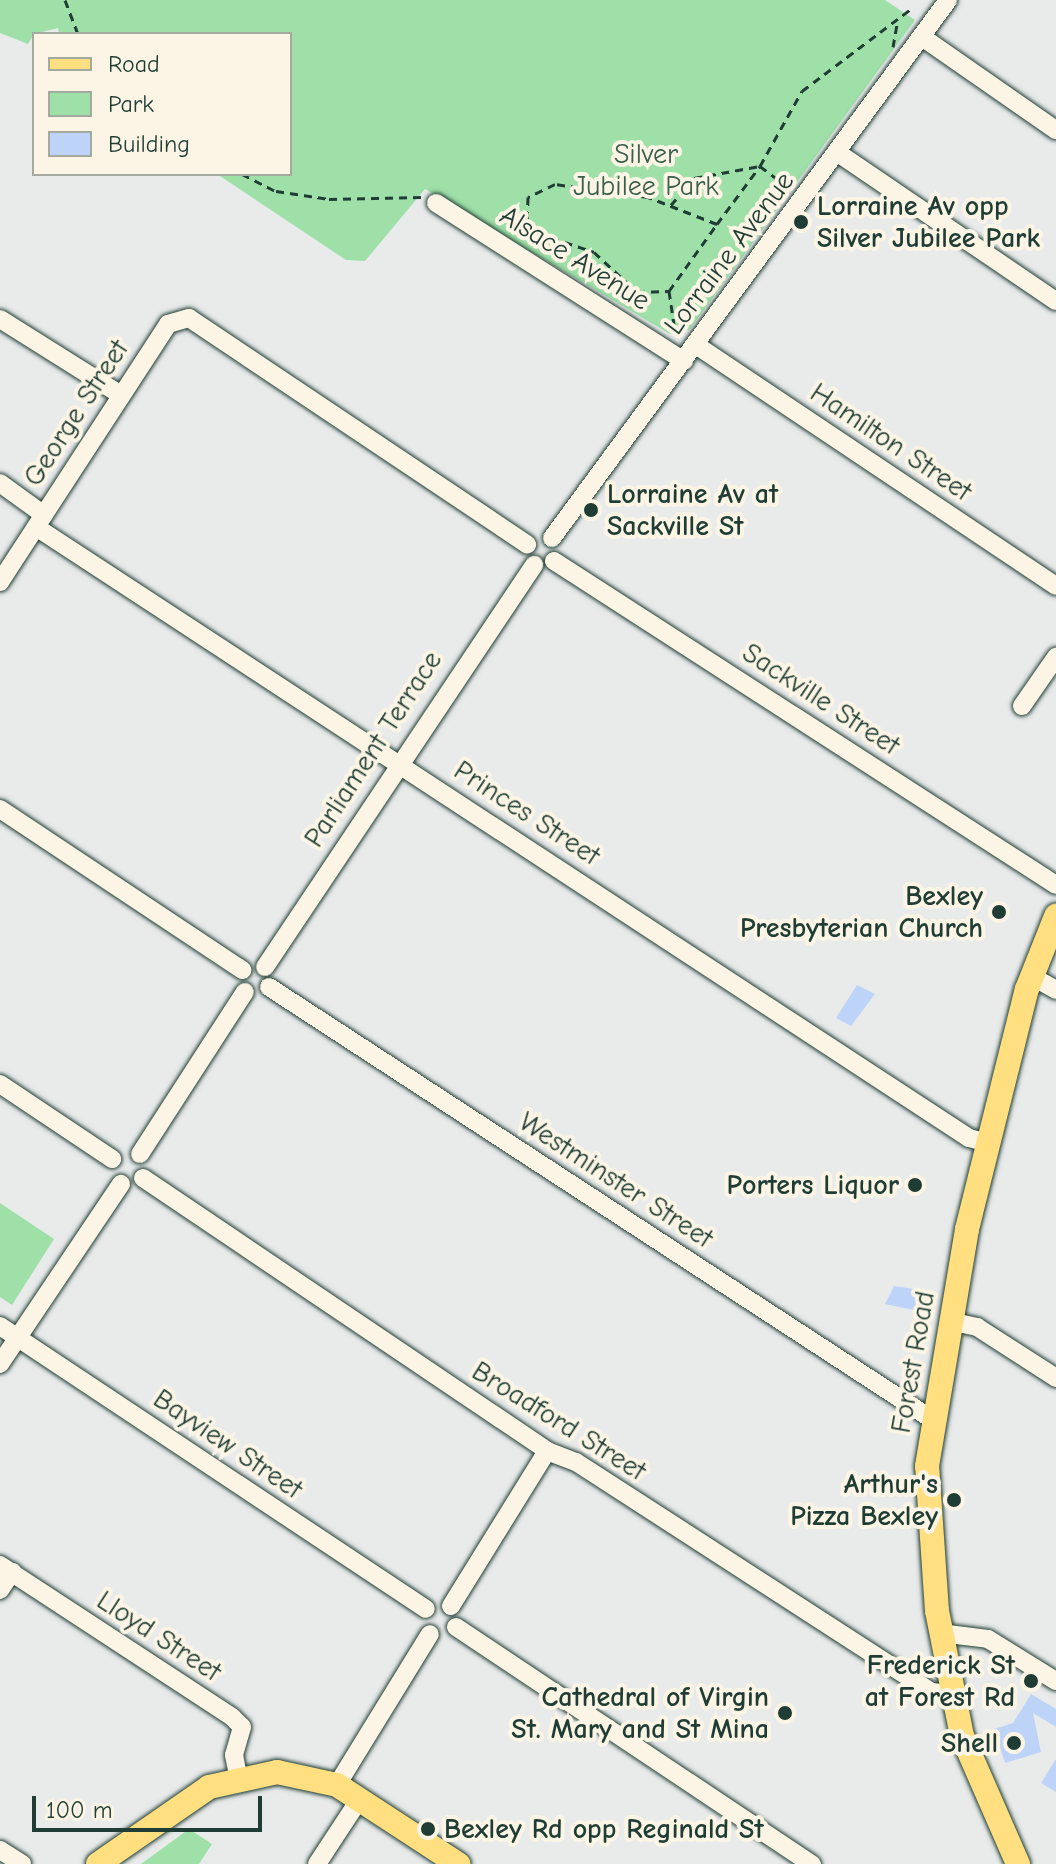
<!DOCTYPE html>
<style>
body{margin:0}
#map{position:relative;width:1056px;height:1864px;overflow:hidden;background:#e9ebeb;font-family:"Comic Neue",sans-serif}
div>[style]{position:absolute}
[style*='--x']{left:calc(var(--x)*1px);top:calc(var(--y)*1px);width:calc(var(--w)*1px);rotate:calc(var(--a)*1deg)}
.green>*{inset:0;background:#9fe0a9}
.building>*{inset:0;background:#bed3f8}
.path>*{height:3px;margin-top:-1.5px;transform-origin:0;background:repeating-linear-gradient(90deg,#1f3d34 0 8px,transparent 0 14px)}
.roads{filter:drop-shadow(0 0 2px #1f3d34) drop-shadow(0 0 2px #1f3d34)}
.minor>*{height:18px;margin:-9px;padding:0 9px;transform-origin:9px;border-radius:9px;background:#fcf5e5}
.major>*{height:24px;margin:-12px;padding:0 12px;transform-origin:12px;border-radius:12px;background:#ffdf80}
.dots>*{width:22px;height:22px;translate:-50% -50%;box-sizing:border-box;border:4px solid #fcf5e5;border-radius:50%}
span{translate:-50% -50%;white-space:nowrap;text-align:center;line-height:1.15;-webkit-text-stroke:8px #fcf5e5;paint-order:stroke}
.park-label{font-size:28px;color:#395e4b}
.poi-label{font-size:28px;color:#1f3d34;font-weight:700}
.left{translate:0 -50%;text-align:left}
.right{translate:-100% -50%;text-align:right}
.street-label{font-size:28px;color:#1f3d34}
.legend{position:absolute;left:32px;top:32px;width:260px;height:144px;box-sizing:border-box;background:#fcf5e5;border:2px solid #a4ab9e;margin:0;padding:10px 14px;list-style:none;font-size:24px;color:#1f3d34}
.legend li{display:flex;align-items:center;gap:16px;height:40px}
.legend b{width:40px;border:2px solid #a4ab9e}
.scale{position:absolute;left:32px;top:1796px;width:230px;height:36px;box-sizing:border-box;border:4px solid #1f3d34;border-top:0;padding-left:10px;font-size:24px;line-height:28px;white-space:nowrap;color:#1f3d34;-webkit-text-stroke:6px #fcf5e5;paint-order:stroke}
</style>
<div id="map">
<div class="green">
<div style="clip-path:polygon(0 0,885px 0,915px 20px,690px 329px,670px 334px,425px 189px,365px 261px,346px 260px,217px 174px,290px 174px,290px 34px,59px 34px,58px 28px,34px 34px,28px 44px,0 33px)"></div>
<div style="clip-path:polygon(0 1203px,54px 1239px,12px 1305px,0 1297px)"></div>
<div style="clip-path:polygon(189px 1829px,212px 1844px,199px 1864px,141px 1864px)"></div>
</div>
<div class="building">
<div style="clip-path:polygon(857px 985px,875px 994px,851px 1026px,836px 1018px)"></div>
<div style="clip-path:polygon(894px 1286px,927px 1291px,923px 1312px,885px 1304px)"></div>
<div style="clip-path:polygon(1031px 1694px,1056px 1709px,1056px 1727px,1033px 1713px,1041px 1752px,1005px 1763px,994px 1729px,1013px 1723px)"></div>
<div style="clip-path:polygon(1056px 1759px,1056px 1792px,1041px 1783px)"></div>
</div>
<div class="path">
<div style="--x:65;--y:0;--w:36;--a:69"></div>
<div style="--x:893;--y:47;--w:23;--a:-80"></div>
<div style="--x:242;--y:174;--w:38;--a:27"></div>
<div style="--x:276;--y:191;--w:54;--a:8.6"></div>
<div style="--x:329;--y:199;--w:93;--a:-1.2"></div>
<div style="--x:671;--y:205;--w:35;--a:-50"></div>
<div style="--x:694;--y:178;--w:67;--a:-10.3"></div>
<div style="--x:760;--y:166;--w:86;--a:-60.8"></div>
<div style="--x:802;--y:91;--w:136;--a:-37"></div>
<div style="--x:717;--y:224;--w:72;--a:-53.4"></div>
<div style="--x:760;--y:166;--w:36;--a:37"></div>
<div style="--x:669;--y:291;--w:82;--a:-54.4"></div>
<div style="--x:717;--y:224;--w:74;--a:-158.6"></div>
<div style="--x:648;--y:197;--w:94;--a:-172"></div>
<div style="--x:555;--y:184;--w:30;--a:154"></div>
<div style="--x:528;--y:197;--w:24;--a:92"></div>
<div style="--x:527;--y:221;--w:16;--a:47"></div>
<div style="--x:538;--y:233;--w:59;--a:18.7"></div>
<div style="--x:594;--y:252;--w:59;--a:42.9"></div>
<div style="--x:637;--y:292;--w:32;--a:-2"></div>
<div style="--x:669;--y:291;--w:40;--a:81.5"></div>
<div style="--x:674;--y:332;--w:26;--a:-40"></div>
</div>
<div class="roads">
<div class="minor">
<div style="--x:922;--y:37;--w:163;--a:34.8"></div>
<div style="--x:838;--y:153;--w:263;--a:34.2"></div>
<div style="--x:436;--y:203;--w:294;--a:32.5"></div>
<div style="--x:0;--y:319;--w:143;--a:32.1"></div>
<div style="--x:696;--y:345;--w:433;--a:33.8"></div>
<div style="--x:0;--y:483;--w:54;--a:36"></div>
<div style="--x:36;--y:527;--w:1115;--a:33.22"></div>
<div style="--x:969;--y:1138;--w:20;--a:15"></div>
<div style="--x:552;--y:538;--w:668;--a:-53.64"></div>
<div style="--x:554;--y:561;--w:597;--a:32.84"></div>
<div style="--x:0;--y:582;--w:308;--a:-56.9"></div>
<div style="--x:168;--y:324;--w:22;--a:-16"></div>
<div style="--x:189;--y:318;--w:407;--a:33.8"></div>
<div style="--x:1022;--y:706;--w:60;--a:-55.2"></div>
<div style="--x:0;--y:809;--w:291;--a:33.6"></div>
<div style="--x:265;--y:967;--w:484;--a:-56.2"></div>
<div style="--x:1031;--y:976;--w:29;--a:29"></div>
<div style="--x:269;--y:987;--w:793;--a:33.11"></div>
<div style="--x:0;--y:1084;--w:135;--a:33.8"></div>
<div style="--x:140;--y:1154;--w:193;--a:-57.1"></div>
<div style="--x:143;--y:1178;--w:488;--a:34"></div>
<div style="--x:547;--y:1451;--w:31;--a:21"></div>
<div style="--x:576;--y:1462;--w:423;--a:32.9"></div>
<div style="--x:931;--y:1692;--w:23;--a:5"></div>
<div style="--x:949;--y:1321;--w:29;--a:12"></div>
<div style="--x:977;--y:1327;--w:94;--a:32.8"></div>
<div style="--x:0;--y:1326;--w:511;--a:33.6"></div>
<div style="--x:0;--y:1364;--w:217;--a:-56.1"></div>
<div style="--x:0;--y:1565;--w:277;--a:33.2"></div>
<div style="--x:232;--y:1717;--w:14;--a:45"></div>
<div style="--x:242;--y:1727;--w:29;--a:106"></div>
<div style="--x:234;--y:1755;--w:21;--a:79"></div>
<div style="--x:0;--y:1590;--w:22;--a:-56"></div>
<div style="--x:451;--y:1606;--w:182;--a:-58.2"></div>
<div style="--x:456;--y:1627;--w:428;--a:33.7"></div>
<div style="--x:940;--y:1633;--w:48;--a:7.1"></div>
<div style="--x:988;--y:1639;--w:80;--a:31.7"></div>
<div style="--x:337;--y:1785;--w:177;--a:-58.4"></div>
<div style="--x:0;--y:1850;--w:26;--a:32"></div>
<div style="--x:317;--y:1864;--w:77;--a:-56.7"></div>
</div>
<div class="major">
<div style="--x:98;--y:1864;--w:135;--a:-34.7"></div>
<div style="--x:209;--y:1787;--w:70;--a:-12.4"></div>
<div style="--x:277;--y:1772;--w:61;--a:12.2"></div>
<div style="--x:337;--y:1785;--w:145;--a:33.1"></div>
<div style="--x:1018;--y:1864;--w:140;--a:-113.6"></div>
<div style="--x:962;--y:1736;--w:127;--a:-101.3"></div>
<div style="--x:937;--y:1611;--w:145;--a:-93.9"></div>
<div style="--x:927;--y:1466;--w:240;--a:-80.4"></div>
<div style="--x:967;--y:1229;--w:247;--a:-76"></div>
<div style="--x:1027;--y:989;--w:79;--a:-68.3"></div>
</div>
</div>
<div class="dots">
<div style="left:801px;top:222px;background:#1f3d34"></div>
<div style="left:591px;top:510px;background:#1f3d34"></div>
<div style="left:999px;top:912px;background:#1f3d34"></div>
<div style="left:915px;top:1185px;background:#1f3d34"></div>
<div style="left:954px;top:1500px;background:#1f3d34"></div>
<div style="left:1031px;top:1681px;background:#1f3d34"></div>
<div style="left:785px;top:1713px;background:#1f3d34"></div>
<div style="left:1014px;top:1743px;background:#1f3d34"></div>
<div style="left:428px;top:1829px;background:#1f3d34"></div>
</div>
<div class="park-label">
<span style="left:646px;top:170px">Silver<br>Jubilee Park</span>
</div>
<div class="poi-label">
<span class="left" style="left:817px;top:222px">Lorraine Av opp<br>Silver Jubilee Park</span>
<span class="left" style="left:607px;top:510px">Lorraine Av at<br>Sackville St</span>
<span class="right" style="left:983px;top:912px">Bexley<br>Presbyterian Church</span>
<span class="right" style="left:899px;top:1185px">Porters Liquor</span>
<span class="right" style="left:938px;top:1500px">Arthur's<br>Pizza Bexley</span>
<span class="right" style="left:1015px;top:1681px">Frederick St<br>at Forest Rd</span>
<span class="right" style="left:769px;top:1713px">Cathedral of Virgin<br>St. Mary and St Mina</span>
<span class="right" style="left:998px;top:1743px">Shell</span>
<span class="left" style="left:444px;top:1829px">Bexley Rd opp Reginald St</span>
</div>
<div class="street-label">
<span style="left:729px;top:253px;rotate:-53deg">Lorraine Avenue</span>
<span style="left:575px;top:258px;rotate:32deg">Alsace Avenue</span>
<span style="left:76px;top:413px;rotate:-57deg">George Street</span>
<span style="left:891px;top:442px;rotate:34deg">Hamilton Street</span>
<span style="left:821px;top:699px;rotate:33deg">Sackville Street</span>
<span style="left:373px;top:749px;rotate:-57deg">Parliament Terrace</span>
<span style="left:527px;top:813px;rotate:33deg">Princes Street</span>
<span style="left:616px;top:1180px;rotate:33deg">Westminster Street</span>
<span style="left:913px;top:1362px;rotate:-80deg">Forest Road</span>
<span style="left:559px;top:1421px;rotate:32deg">Broadford Street</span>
<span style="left:228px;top:1444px;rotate:34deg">Bayview Street</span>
<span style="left:159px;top:1636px;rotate:33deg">Lloyd Street</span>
</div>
<ul class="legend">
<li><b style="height:10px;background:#ffdf80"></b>Road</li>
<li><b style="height:22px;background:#9fe0a9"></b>Park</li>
<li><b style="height:22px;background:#bed3f8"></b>Building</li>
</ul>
<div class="scale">100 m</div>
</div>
